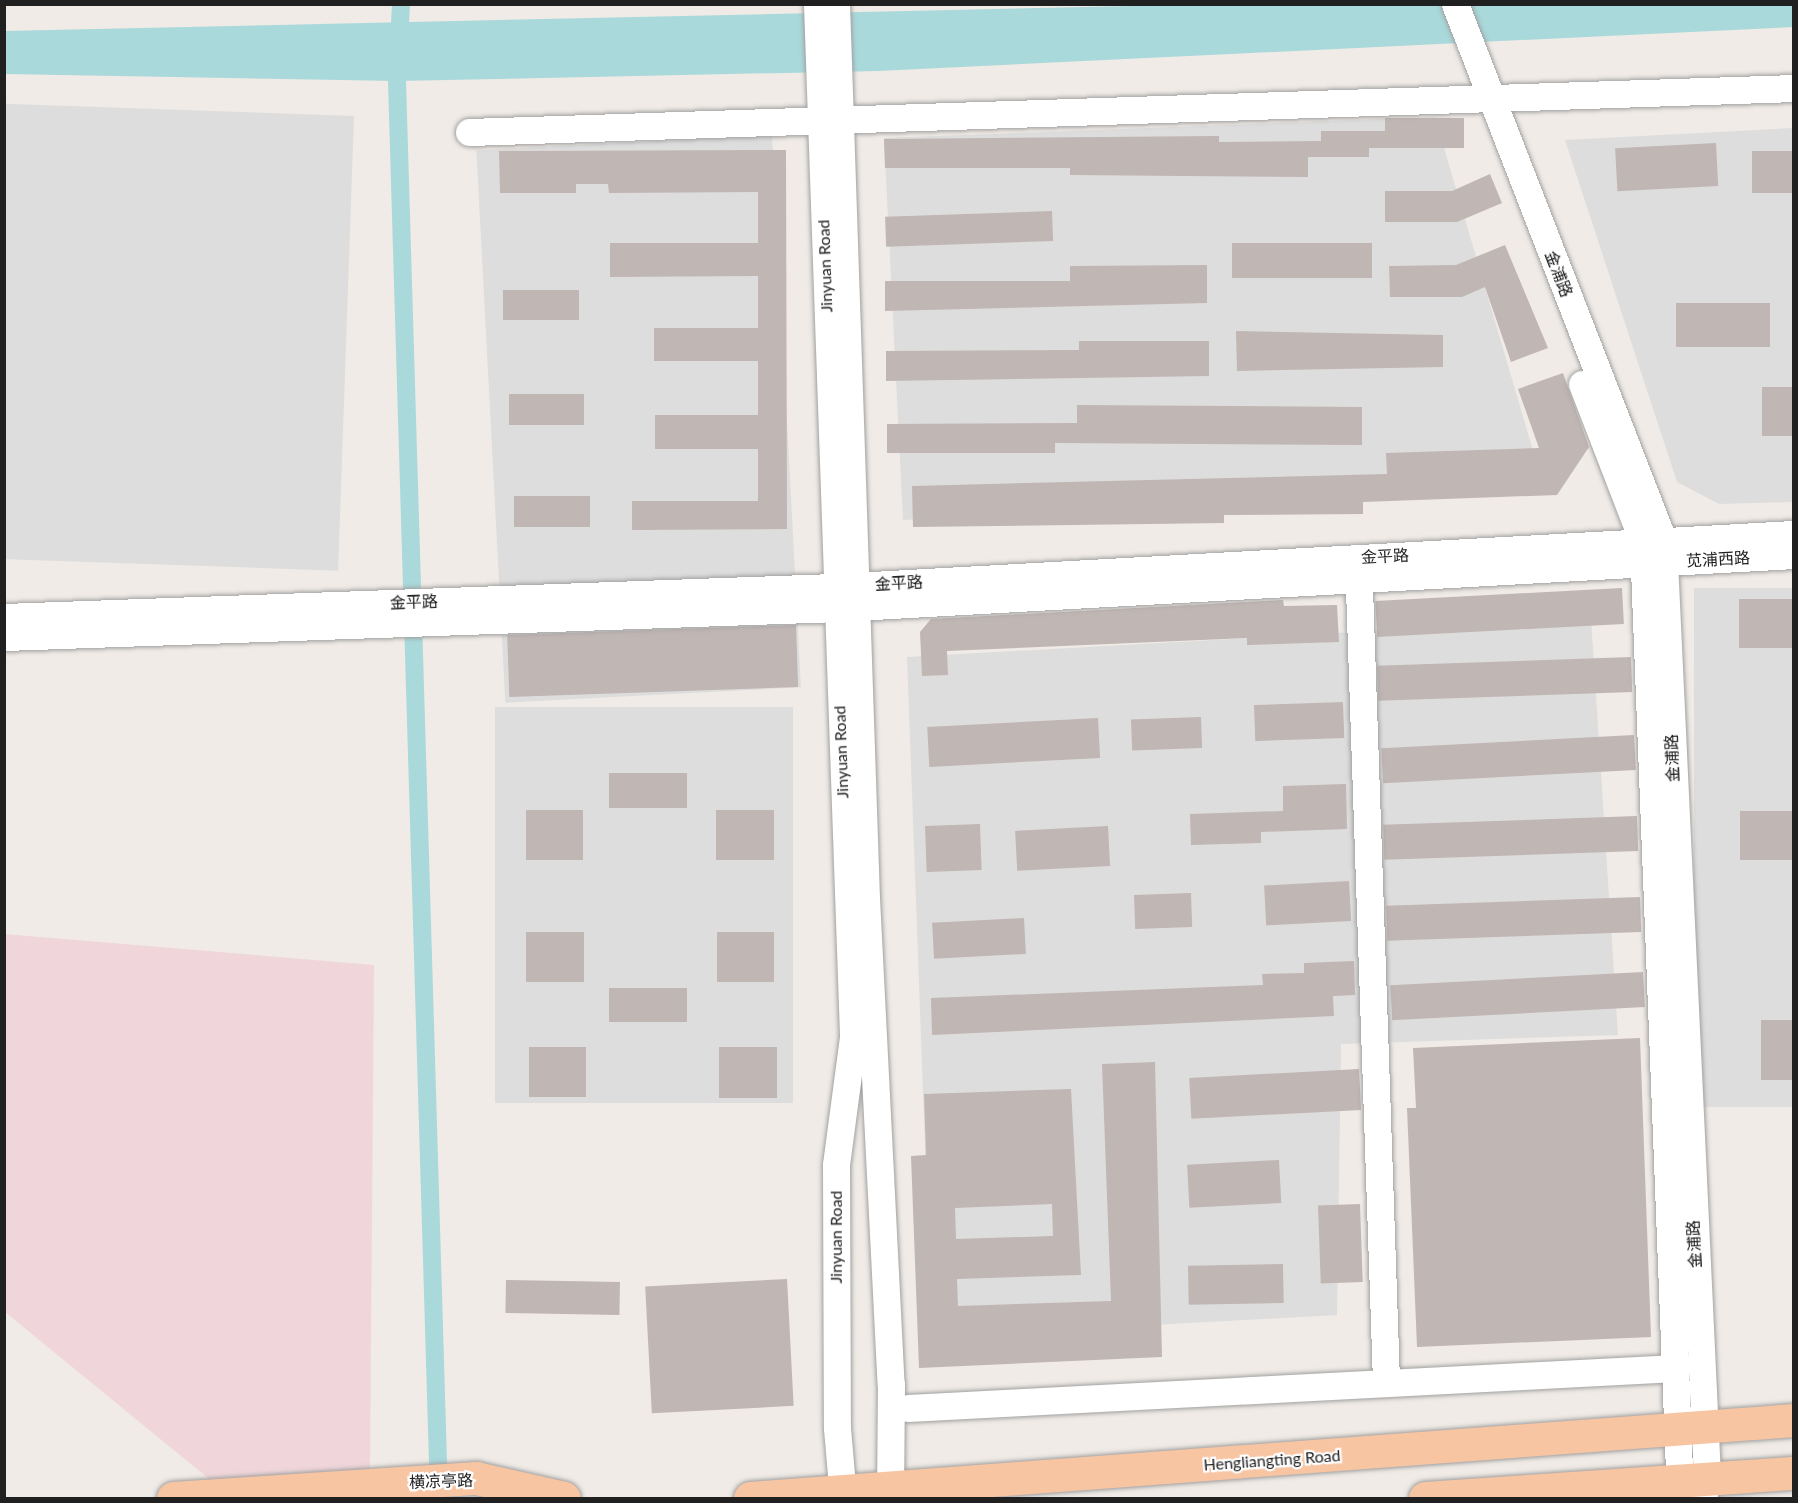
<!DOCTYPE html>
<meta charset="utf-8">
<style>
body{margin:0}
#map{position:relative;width:1798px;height:1503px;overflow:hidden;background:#f0ebe6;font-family:Lato,"Noto Sans SC",sans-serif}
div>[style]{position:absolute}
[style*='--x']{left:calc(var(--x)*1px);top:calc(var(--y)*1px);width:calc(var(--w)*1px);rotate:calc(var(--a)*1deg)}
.residential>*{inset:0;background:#dedddd;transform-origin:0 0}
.commercial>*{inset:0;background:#f0d6da}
.water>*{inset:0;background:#a9d9db}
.canal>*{height:18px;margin:-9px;padding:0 9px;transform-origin:9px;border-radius:9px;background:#a9d9db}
.building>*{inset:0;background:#c0b6b3;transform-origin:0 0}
.roads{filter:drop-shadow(0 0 2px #a1a1a1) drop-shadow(0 0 2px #a1a1a1)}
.minor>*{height:27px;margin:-13.5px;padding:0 13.5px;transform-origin:13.5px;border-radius:13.5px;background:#fff}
.major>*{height:33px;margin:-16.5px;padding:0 16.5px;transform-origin:16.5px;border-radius:16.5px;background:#f8c5a3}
span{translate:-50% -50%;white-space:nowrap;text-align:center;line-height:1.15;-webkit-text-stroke:4.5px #fff;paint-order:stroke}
.street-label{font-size:16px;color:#202020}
.frame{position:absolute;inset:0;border:6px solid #202020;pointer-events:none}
</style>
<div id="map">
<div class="residential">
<div style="left:354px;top:116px;width:455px;height:349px;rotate:92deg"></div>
<div style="clip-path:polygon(1435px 117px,1544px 488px,903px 520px,884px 138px)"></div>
<div style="clip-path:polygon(1793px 128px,1793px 502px,1719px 504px,1677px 482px,1565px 140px)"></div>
<div style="left:772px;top:135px;width:553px;height:296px;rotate:87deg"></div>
<div style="left:1793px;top:588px;width:519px;height:99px;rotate:90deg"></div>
<div style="clip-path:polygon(1591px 619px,1618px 1035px,1341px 1044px,1337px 1315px,932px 1337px,907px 657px)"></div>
<div style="left:793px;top:707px;width:396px;height:298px;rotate:90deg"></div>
</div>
<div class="commercial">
<div style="clip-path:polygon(4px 934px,374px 965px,370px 1470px,214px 1483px,5px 1312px)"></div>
</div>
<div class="water">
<div style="clip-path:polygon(1175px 5px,1794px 5px,1793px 27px,878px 71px,397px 81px,5px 74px,4px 31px)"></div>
</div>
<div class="canal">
<div style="--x:401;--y:4;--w:77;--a:93"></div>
<div style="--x:397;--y:81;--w:1418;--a:88.3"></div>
</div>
<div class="building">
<div style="clip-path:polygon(1385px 118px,1464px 118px,1464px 148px,1369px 148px,1369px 157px,1308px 157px,1308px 177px,1070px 175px,1070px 168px,885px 168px,884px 139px,1219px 136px,1219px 142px,1321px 141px,1321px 131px,1385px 131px)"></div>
<div style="left:1716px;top:143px;width:43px;height:101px;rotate:87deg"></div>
<div style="clip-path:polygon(786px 150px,787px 529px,632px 530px,632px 501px,758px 501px,758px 449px,655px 449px,655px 415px,758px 415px,758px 361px,654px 361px,654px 328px,758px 328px,758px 276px,610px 277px,610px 243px,758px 243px,758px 192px,609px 193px,608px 184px,576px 184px,576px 193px,500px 193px,499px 151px)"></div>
<div style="left:1794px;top:151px;width:42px;height:42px;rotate:90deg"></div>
<div style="clip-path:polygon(1490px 174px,1502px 203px,1457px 222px,1385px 222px,1385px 191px,1452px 191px)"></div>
<div style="left:1052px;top:211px;width:30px;height:167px;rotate:88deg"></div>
<div style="left:1232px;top:243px;width:140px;height:35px"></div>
<div style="clip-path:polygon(1505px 245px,1548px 348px,1511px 362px,1485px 287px,1462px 297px,1390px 297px,1389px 266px,1456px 265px)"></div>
<div style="clip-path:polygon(1207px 265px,1207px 303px,885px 311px,885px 281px,1070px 281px,1070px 266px)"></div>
<div style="left:503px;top:290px;width:76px;height:30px"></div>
<div style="left:1770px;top:303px;width:44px;height:94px;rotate:90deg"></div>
<div style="clip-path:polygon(1236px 331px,1443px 335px,1443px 367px,1237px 371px)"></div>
<div style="clip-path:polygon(1079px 341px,1209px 341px,1209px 376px,886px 381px,886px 351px,1079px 350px)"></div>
<div style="clip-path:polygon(1563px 373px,1589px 447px,1557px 495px,1363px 502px,1363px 514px,1224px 515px,1224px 523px,913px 527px,912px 486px,1387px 474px,1386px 453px,1539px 448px,1518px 389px)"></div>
<div style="left:1794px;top:387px;width:49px;height:32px;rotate:90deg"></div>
<div style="left:584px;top:394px;width:31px;height:75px;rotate:90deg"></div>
<div style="clip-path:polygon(1077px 405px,1362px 407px,1362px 445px,1055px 443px,1055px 453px,887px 453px,887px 424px,1077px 423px)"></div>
<div style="left:514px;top:496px;width:76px;height:31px"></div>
<div style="left:1622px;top:588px;width:36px;height:247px;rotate:87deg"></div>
<div style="left:1794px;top:599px;width:49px;height:55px;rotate:90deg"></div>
<div style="clip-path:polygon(1283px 600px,1284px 606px,1337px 605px,1339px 642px,1247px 645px,1247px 638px,947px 651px,948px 675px,922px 676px,920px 632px,931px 619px)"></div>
<div style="left:796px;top:625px;width:62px;height:289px;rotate:88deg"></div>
<div style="left:1631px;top:657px;width:35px;height:254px;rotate:88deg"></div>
<div style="left:1343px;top:702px;width:36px;height:89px;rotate:88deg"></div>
<div style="left:1201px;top:717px;width:31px;height:70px;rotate:88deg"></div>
<div style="left:1098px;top:718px;width:40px;height:171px;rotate:87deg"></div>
<div style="left:1634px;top:735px;width:35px;height:253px;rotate:87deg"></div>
<div style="left:609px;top:773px;width:78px;height:35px"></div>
<div style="clip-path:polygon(1346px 784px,1347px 829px,1261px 832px,1261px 843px,1191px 845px,1190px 814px,1283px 811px,1283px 786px)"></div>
<div style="left:526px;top:810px;width:57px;height:50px"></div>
<div style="left:716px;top:810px;width:58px;height:50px"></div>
<div style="left:1740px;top:811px;width:54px;height:49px"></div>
<div style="left:1637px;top:816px;width:35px;height:254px;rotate:88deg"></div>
<div style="left:980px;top:824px;width:46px;height:55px;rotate:88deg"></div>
<div style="left:1108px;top:826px;width:40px;height:93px;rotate:87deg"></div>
<div style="left:1349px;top:881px;width:40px;height:85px;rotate:87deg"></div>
<div style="left:1191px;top:893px;width:34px;height:57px;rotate:88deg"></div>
<div style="left:1640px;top:897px;width:35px;height:254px;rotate:88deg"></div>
<div style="left:1024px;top:918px;width:36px;height:92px;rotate:87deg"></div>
<div style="left:526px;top:932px;width:58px;height:50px"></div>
<div style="left:717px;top:932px;width:57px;height:50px"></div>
<div style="clip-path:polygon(1354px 961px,1355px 995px,1333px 996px,1334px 1016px,932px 1035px,931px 998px,1263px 985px,1262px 974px,1304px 973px,1304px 963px)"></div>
<div style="left:1643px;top:972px;width:35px;height:253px;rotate:87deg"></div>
<div style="left:609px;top:988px;width:78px;height:34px"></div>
<div style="left:1794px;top:1020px;width:60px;height:33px;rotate:90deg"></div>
<div style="clip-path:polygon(1640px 1038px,1651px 1337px,1417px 1347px,1407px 1108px,1416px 1108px,1413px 1048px)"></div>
<div style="left:529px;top:1047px;width:57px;height:50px"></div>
<div style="left:719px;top:1047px;width:58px;height:51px"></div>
<div style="clip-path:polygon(evenodd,1155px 1062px,1162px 1357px,919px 1368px,911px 1156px,926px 1155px,924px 1094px,1071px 1089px,1081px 1275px,957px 1279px,958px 1306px,1111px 1301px,1102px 1064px,1155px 1062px,1052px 1204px,1053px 1236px,956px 1239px,955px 1208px,1052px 1204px)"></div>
<div style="left:1359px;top:1069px;width:41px;height:170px;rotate:87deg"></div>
<div style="left:1279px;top:1160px;width:43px;height:92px;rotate:87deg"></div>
<div style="left:1360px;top:1204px;width:78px;height:42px;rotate:88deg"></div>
<div style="left:1283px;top:1264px;width:39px;height:95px;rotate:89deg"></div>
<div style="left:787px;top:1279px;width:127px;height:142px;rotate:87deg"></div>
<div style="left:506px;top:1280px;width:114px;height:33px;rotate:1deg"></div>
</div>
<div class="roads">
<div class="minor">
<div style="--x:817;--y:4;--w:1034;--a:88"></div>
<div style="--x:853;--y:1037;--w:129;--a:97.6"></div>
<div style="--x:836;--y:1165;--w:263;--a:89.8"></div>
<div style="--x:837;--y:1428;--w:70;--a:85.1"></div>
<div style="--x:836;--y:4;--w:895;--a:88.08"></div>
<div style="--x:866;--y:898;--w:487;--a:87.1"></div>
<div style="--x:891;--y:1384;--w:114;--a:90.5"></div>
<div style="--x:1455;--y:4;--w:575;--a:68.79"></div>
<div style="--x:1663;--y:540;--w:939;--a:87.31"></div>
<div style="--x:1707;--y:1478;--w:20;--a:101"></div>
<div style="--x:469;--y:132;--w:1326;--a:-1.9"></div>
<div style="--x:1582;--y:384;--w:169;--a:68.9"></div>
<div style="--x:1643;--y:542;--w:957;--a:87.78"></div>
<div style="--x:1358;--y:559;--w:823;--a:88.05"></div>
<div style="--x:4;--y:617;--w:833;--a:-2.07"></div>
<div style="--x:836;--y:587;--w:959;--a:-3.17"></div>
<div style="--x:4;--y:637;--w:834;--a:-1.99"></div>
<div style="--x:837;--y:608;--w:958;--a:-3.17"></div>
<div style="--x:908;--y:1408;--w:769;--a:-2.98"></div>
</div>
<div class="major">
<div style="--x:173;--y:1498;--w:304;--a:-3.8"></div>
<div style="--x:476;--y:1478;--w:90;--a:12.8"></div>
<div style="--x:750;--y:1498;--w:1047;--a:-4.27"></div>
<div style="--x:1425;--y:1498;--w:370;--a:-3.9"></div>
</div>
</div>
<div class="street-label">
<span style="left:825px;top:266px;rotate:-92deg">Jinyuan Road</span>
<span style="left:1559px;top:274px;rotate:69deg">金浦路</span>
<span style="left:1385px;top:556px;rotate:-3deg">金平路</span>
<span style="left:1718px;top:559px;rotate:-3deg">苋浦西路</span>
<span style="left:899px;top:583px;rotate:-3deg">金平路</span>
<span style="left:414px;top:602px;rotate:-2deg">金平路</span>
<span style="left:841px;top:752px;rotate:-92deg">Jinyuan Road</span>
<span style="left:1672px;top:758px;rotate:-92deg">金浦路</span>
<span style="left:836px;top:1237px;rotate:-90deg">Jinyuan Road</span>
<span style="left:1694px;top:1244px;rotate:-93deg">金浦路</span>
<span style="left:1272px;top:1460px;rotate:-4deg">Hengliangting Road</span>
<span style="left:441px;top:1481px;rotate:-2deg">横凉亭路</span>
</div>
<div class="frame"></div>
</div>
